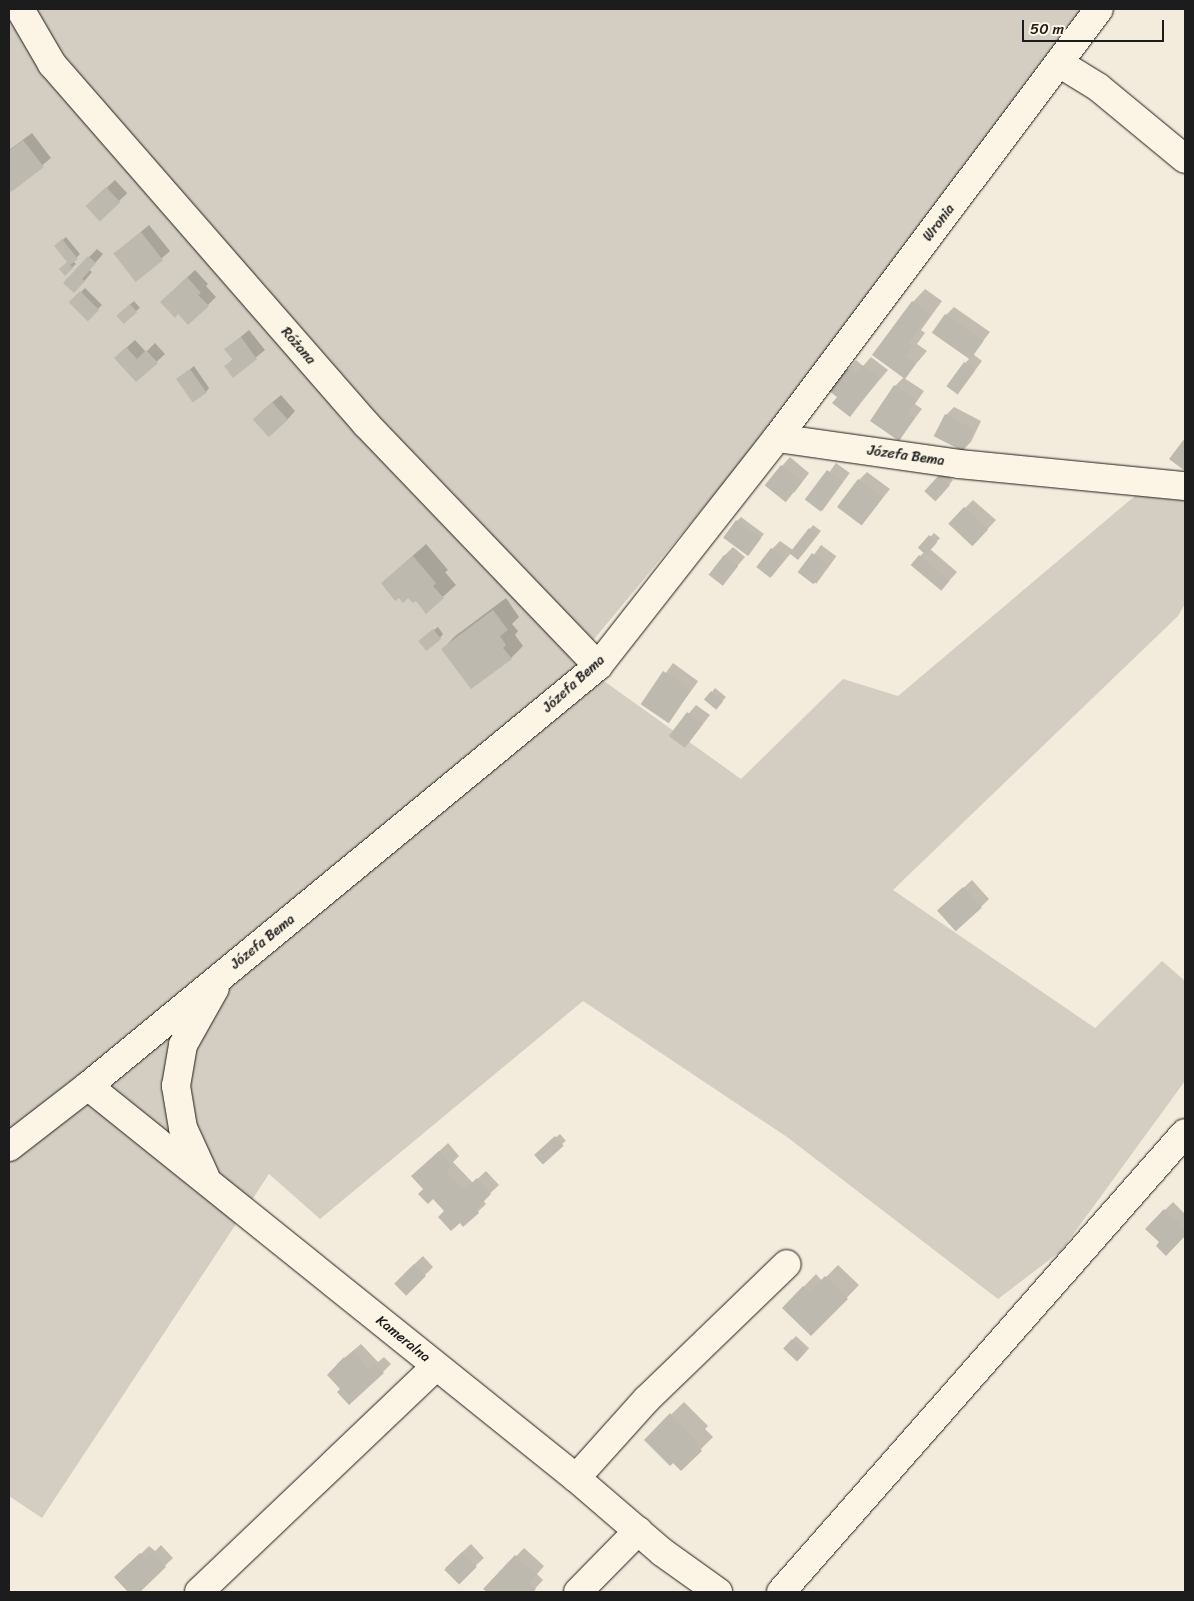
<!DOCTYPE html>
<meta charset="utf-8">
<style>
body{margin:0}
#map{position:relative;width:1194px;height:1601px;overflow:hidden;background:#f3ecdd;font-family:Sriracha,sans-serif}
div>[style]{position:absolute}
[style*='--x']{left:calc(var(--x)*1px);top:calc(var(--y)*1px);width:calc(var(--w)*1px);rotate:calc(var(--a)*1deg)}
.green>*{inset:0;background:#d3cec1}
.shadow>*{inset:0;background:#0003;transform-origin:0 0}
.building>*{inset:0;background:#beb9ae;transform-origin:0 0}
.roads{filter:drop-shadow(0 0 1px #1c1c1c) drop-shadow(0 0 1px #1c1c1c)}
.minor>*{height:28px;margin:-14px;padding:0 14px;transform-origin:14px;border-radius:14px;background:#fcf5e5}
span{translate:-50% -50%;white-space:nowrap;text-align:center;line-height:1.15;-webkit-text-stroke:4.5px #fcf5e5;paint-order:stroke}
.street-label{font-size:14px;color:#1c1c1c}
.frame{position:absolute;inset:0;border:10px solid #1c1c1c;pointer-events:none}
.scale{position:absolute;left:1022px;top:20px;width:142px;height:22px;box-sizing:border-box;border:2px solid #1c1c1c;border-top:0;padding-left:6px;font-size:15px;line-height:18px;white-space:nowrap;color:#1c1c1c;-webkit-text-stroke:4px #fcf5e5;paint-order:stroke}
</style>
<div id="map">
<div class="green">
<div style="clip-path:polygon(9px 9px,1085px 9px,767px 431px,576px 661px,741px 779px,843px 679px,898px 696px,1136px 495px,1185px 501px,1185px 604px,1178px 616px,893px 890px,1095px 1028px,1162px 961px,1185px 981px,1185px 1081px,1061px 1251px,998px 1299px,787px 1137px,583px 1001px,320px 1219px,269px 1174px,42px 1518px,9px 1496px)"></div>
</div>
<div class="shadow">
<div style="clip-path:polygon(32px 133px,51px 158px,11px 191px,9px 188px,9px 150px)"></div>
<div style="left:115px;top:180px;width:18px;height:38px;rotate:47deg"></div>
<div style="clip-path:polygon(149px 225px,170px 251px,137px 280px,124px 246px)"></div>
<div style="clip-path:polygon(66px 237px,80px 254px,73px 261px,76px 264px,65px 274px,68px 262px,59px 243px)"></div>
<div style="clip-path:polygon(97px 249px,103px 254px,89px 270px,92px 272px,82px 284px,64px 283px)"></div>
<div style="clip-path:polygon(195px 270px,208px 284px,206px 286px,216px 297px,208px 305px,170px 294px)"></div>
<div style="left:85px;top:288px;width:24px;height:20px;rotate:45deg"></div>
<div style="clip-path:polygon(925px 289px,942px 301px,921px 330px,925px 333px,917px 344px,927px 351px,904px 378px,924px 391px,915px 404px,922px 409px,899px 439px,871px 421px,895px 386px,904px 377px,874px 355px,913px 302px)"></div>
<div style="left:134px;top:301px;width:9px;height:22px;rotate:49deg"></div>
<div style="clip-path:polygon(954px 307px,990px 332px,973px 354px,982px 361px,958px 393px,965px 363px,970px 358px,946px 315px)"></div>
<div style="clip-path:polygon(249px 330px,265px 350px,233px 376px,226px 366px,233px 359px,226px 349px)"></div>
<div style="clip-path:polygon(135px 340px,146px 352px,155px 343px,165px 354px,136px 381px,115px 358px)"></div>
<div style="clip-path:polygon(871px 357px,888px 370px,850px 415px,839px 397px,831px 391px,856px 360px,863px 366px)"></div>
<div style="clip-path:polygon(194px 366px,209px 388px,206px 392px,178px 379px)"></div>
<div style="clip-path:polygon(281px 395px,295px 411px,287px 420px,262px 411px)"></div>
<div style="clip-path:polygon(954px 407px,981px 421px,971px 442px,963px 450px,946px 415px)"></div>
<div style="clip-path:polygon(790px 457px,809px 473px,794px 493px,782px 466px)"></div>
<div style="left:836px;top:463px;width:17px;height:47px;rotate:36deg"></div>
<div style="clip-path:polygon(867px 472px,890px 489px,862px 524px,859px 480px)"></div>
<div style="clip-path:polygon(944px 472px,953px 480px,940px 496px,940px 476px)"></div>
<div style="clip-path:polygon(973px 500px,996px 520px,981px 536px,965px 508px)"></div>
<div style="clip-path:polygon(741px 517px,764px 534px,747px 555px,737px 521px)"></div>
<div style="clip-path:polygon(813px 525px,821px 531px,802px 555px,791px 553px,772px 576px,772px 549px,780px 541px,793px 550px)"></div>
<div style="clip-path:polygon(934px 533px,940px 538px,930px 549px,957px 572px,949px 581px,912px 565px,924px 552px,919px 548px)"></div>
<div style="clip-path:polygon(426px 544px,448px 570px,445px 572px,456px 585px,426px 612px,416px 600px,382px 583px)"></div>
<div style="left:821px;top:545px;width:19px;height:34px;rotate:36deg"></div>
<div style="clip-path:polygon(733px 547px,745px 557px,722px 584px,724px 556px)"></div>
<div style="clip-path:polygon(506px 598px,519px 617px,512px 624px,518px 631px,515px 635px,523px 646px,511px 658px,443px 649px,455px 636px)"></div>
<div style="clip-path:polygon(438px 627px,443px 634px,440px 638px,423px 638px)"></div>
<div style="left:673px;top:663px;width:31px;height:51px;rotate:36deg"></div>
<div style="clip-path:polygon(715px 688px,726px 697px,720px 704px,712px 692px)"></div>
<div style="clip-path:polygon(696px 705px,710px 715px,692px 738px,670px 735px)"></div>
<div style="clip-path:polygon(972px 880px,989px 899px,981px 907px,947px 903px)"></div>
<div style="left:560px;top:1134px;width:9px;height:33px;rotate:49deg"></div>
<div style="clip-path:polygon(448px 1143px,459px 1156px,453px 1162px,473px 1183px,486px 1171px,499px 1185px,483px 1200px,486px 1204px,464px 1225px,424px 1189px,421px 1168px)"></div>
<div style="clip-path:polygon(1173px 1202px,1185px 1214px,1185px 1235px,1166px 1254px,1161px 1242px,1165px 1210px)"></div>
<div style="clip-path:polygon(423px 1256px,433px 1267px,425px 1275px,403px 1275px)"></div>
<div style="clip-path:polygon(838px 1265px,859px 1285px,811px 1335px,783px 1308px,816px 1274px,822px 1281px)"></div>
<div style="left:796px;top:1336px;width:18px;height:16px;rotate:43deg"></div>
<div style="clip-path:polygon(361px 1344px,378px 1362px,384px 1357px,391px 1364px,383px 1372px,341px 1388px,337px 1364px)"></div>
<div style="clip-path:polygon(684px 1402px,708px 1426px,705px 1429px,713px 1437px,681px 1469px,645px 1440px)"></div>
<div style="left:471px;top:1544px;width:19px;height:35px;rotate:47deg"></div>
<div style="clip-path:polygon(161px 1545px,173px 1558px,138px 1592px,130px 1592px,116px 1578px,149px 1546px,155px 1551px)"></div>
<div style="clip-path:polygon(524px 1548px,544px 1566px,537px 1574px,543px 1580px,532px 1592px,489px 1592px,485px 1589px)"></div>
</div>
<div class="building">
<div style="clip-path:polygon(23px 140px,44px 167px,11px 192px,9px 190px,9px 151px)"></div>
<div style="left:106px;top:187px;width:21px;height:28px;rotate:47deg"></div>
<div style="left:141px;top:232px;width:36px;height:35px;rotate:52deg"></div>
<div style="clip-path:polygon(62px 239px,78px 259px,70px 265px,73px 268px,65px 276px,59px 269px,67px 262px,54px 246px)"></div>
<div style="clip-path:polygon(88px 256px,96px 263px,82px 279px,85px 281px,74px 293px,63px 283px)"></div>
<div style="clip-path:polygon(187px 277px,201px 293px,198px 295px,209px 306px,188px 325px,178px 314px,175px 318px,160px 302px)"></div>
<div style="left:80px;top:291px;width:27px;height:16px;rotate:45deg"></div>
<div style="clip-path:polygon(912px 301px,930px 314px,909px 343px,913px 346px,905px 357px,916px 364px,905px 379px,872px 355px)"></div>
<div style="left:130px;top:304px;width:11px;height:18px;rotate:49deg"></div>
<div style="left:945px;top:314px;width:47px;height:23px;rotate:35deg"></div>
<div style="clip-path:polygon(241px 337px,257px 359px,233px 378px,224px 366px,233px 360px,224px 349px)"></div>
<div style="clip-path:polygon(126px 347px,137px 359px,146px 350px,158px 363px,136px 382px,114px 358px)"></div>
<div style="left:964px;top:362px;width:14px;height:30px;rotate:36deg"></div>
<div style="clip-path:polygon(862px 365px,880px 378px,850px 417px,832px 403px,837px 397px,829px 391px,847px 368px,855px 374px)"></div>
<div style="left:190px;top:369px;width:29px;height:17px;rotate:55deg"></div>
<div style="clip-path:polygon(894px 385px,917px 400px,908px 413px,915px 418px,899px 441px,870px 421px)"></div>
<div style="left:272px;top:402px;width:24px;height:26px;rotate:48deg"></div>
<div style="left:945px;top:414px;width:33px;height:25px;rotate:27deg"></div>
<div style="clip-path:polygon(1185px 438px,1185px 471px,1169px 459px)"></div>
<div style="left:781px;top:465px;width:27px;height:26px;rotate:39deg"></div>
<div style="left:827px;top:470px;width:20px;height:37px;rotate:37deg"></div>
<div style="left:939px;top:475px;width:15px;height:22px;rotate:42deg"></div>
<div style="left:858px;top:479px;width:31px;height:35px;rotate:37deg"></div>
<div style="left:964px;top:507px;width:33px;height:23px;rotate:43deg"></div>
<div style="left:736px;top:520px;width:31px;height:22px;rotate:36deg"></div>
<div style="left:809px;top:528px;width:11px;height:32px;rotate:38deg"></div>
<div style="left:929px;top:535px;width:11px;height:17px;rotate:41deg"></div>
<div style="left:771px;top:548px;width:18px;height:24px;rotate:38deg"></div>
<div style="left:812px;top:553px;width:20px;height:24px;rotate:37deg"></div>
<div style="left:724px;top:555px;width:18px;height:25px;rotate:38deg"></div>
<div style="left:919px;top:555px;width:40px;height:13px;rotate:40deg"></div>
<div style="clip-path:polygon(413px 556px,436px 583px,433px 586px,444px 598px,426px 614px,416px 601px,413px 603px,408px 598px,403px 603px,399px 598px,395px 601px,381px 583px)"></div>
<div style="clip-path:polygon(493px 610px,508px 630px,500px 636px,506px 645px,503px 648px,512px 659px,471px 689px,441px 649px)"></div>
<div style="left:433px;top:629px;width:13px;height:19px;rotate:51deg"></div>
<div style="left:663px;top:671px;width:34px;height:40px;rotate:34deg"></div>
<div style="left:711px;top:691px;width:16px;height:11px;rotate:40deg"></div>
<div style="left:687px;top:712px;width:20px;height:30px;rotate:37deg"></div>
<div style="left:963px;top:887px;width:28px;height:35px;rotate:48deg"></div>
<div style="left:555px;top:1136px;width:13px;height:28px;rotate:48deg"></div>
<div style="clip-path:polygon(439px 1151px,452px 1165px,446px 1171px,464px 1190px,477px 1178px,491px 1194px,476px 1209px,479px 1213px,463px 1227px,460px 1223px,451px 1231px,438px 1217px,444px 1211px,433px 1199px,428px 1204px,418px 1194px,423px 1189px,411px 1176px)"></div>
<div style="clip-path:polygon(1164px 1209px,1185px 1229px,1185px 1236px,1166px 1256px,1156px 1246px,1159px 1242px,1145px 1229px)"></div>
<div style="left:414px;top:1264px;width:17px;height:28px;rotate:45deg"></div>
<div style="clip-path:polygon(825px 1276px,848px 1299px,811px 1336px,782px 1308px,803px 1286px,809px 1292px)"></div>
<div style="left:792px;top:1339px;width:19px;height:13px;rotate:43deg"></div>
<div style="clip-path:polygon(353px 1351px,369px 1369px,375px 1364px,384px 1373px,349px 1405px,337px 1392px,340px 1389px,327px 1375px,344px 1357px,345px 1359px)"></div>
<div style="clip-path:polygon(670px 1413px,696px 1440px,694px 1442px,702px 1451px,681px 1471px,673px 1463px,670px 1466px,644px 1440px)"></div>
<div style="left:462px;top:1552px;width:21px;height:25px;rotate:45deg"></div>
<div style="clip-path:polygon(140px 1553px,146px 1559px,152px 1553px,166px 1567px,140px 1592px,128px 1592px,114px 1577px)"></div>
<div style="clip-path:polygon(515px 1555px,537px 1575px,530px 1583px,536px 1589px,533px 1592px,487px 1592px,483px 1589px)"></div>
</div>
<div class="roads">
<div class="minor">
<div style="--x:20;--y:9;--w:64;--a:59.8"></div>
<div style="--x:52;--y:64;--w:478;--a:48.9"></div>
<div style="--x:366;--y:424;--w:335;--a:46.2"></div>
<div style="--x:1059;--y:63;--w:46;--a:31.6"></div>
<div style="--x:1098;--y:87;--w:113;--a:39.6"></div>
<div style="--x:777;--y:438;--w:536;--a:-53.11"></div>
<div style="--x:88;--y:1086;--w:626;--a:38.77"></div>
<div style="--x:576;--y:1478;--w:113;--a:40.7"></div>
<div style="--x:662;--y:1552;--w:69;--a:35.5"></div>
<div style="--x:9;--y:1147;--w:100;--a:-37.7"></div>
<div style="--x:88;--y:1086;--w:661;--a:-39.47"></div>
<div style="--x:598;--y:666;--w:290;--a:-51.9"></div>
<div style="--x:777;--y:438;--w:184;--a:8.1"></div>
<div style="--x:959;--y:464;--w:227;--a:5.6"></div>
<div style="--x:205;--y:1176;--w:53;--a:-114.6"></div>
<div style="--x:183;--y:1128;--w:43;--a:-99.5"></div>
<div style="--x:176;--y:1086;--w:42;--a:-80.3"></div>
<div style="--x:183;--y:1045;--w:65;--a:-60.7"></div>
<div style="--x:576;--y:1478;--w:106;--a:-48.1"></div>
<div style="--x:647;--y:1399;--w:194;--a:-44"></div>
<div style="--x:199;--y:1592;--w:327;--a:-43.6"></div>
<div style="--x:578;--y:1592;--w:86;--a:-45.5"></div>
<div style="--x:781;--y:1592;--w:611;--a:-48.65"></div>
</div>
</div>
<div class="street-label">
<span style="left:939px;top:223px;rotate:-53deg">Wronia</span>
<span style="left:298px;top:346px;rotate:49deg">Różana</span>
<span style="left:906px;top:456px;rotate:8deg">Józefa Bema</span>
<span style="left:574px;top:684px;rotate:-42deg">Józefa Bema</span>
<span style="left:263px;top:942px;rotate:-39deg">Józefa Bema</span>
<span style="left:403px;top:1339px;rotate:39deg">Kameralna</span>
</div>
<div class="frame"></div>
<div class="scale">50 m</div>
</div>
